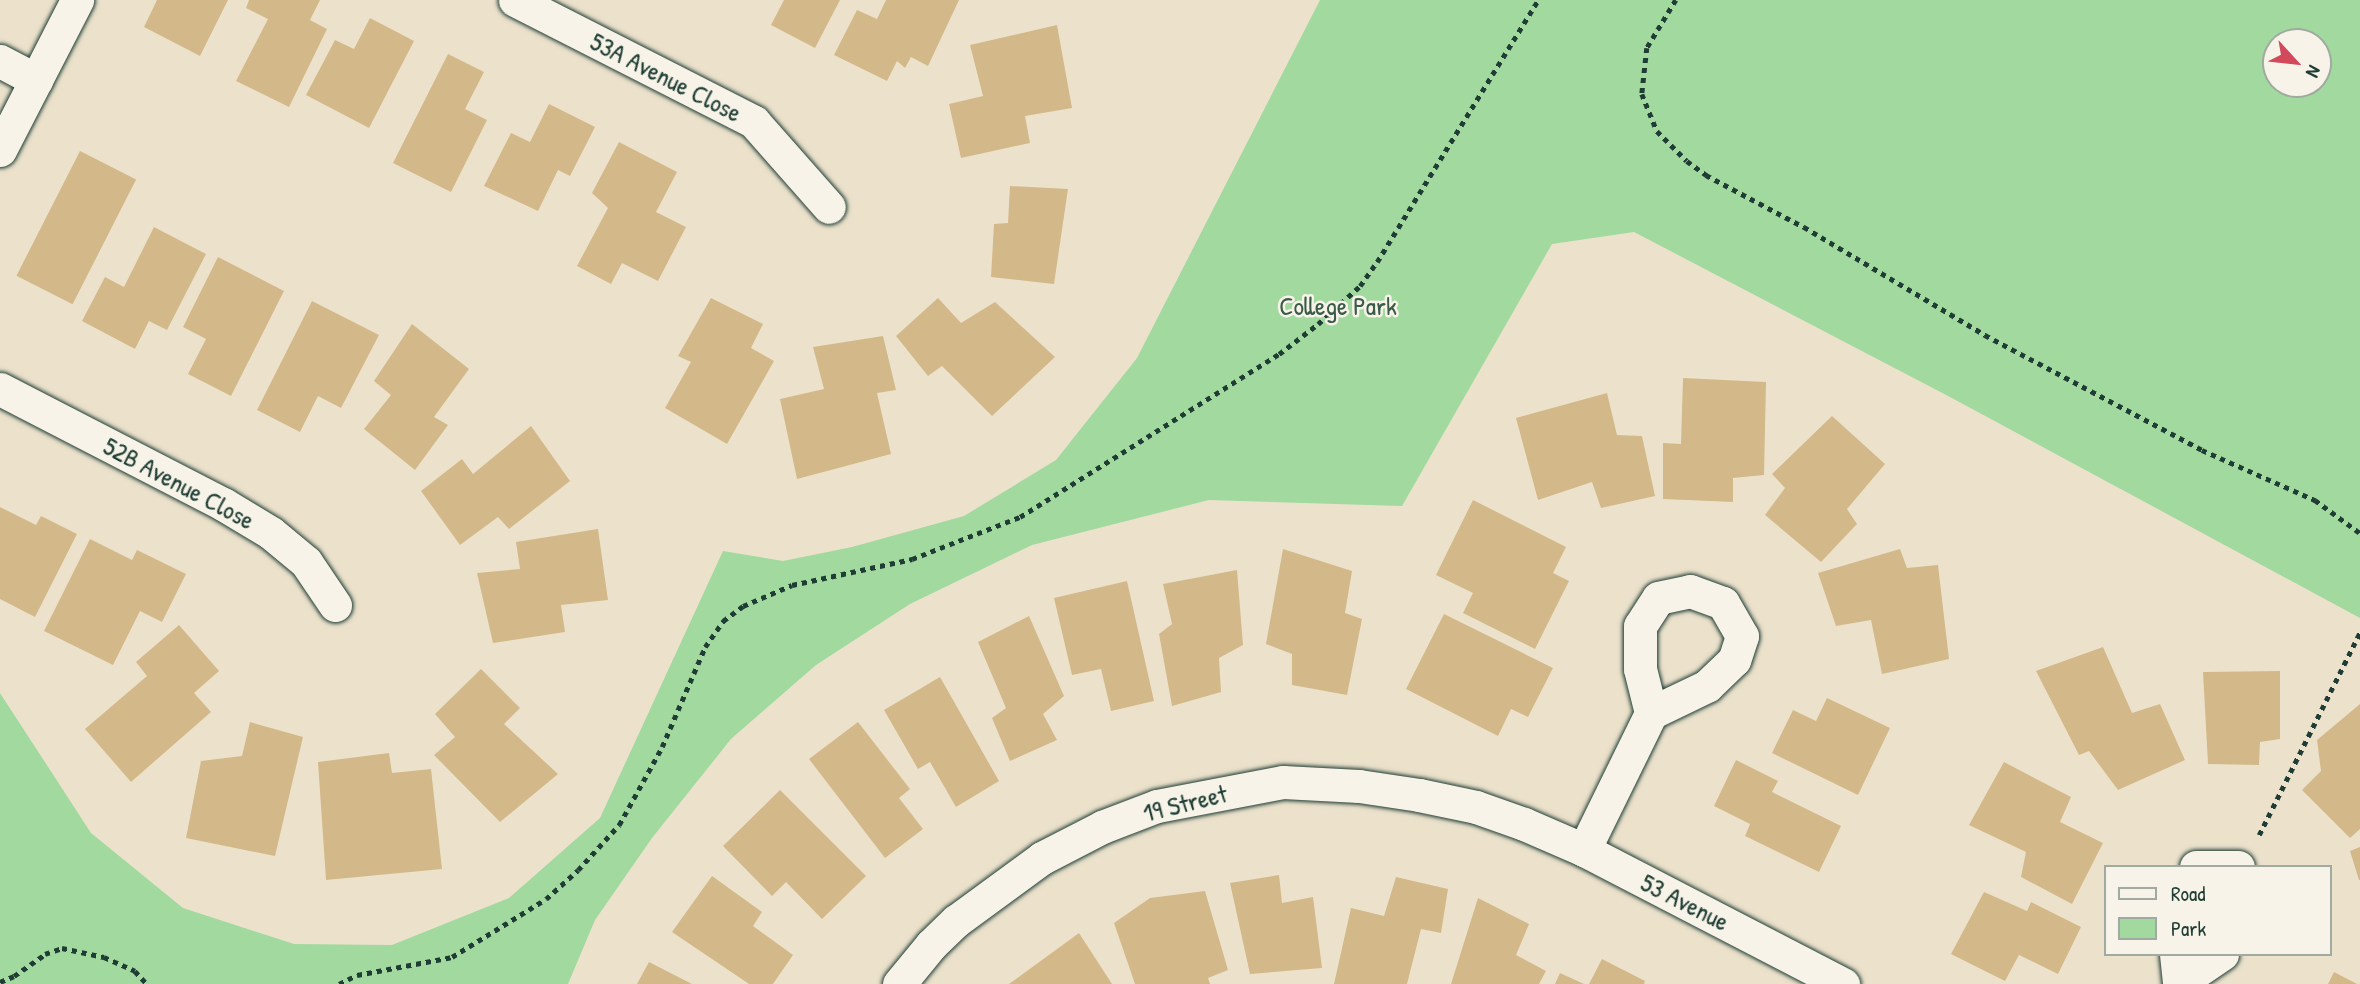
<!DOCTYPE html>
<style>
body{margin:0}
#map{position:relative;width:2360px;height:984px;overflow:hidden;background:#ece2cc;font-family:"Patrick Hand",sans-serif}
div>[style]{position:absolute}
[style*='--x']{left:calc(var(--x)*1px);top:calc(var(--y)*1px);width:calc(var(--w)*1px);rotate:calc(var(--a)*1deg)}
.green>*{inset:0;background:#a1d99e}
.building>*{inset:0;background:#d3b989;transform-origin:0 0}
.path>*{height:4.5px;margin-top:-2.25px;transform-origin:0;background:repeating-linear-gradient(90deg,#1f3d34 0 5px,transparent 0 10px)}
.roads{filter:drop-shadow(0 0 2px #1f3d34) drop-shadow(0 0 2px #1f3d34)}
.minor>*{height:33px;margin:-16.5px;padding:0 16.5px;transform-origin:16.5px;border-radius:16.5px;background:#f7f3e8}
span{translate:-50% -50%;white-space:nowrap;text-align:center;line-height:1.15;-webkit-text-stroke:5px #f7f3e8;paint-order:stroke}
.street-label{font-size:26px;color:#1f3d34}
.park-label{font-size:26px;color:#395c49}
.legend{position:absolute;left:2104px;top:865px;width:228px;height:91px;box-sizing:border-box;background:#f7f3e8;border:2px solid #a1aaa0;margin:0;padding:9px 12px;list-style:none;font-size:21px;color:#1f3d34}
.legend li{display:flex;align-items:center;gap:14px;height:35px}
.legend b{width:35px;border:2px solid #a1aaa0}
.north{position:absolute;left:2262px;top:28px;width:70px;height:70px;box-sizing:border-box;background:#f7f3e8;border:2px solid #a1aaa0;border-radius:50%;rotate:117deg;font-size:19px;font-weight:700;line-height:28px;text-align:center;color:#1f3d34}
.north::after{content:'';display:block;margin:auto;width:24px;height:32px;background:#d1495b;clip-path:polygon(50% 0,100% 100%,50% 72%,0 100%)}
</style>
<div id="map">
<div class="green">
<div style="clip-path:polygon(evenodd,1320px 0,2360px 0,2360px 618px,1950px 397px,1634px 232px,1552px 244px,1402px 506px,1209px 500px,1032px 545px,910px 604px,816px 665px,731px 739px,652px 838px,595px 920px,568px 984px,0 984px,0 693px,91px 833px,183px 908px,294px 944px,392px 945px,509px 898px,600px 818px,723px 551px,783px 561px,852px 547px,964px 516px,1056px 460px,1137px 358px,1320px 0,2276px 42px,2318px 42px,2318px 84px,2276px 84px,2276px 42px)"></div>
</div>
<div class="building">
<div style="clip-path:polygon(157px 0,228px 0,200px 56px,144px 27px)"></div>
<div style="clip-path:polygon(249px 0,320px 0,310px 20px,327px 29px,289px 107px,236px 81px,268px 19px,246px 8px)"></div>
<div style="clip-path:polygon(784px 0,840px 0,815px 48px,771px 25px)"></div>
<div style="clip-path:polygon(886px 0,959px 0,928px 66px,911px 57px,905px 68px,897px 61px,887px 81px,834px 55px,857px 10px,877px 19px)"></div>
<div style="clip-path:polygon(370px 18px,414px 41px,369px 128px,306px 95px,335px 40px,354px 49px)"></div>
<div style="clip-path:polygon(1057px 25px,1072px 108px,1025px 116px,1030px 143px,961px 158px,949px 104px,983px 96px,970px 45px)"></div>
<div style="clip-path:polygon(448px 54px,484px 72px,465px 109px,487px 120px,451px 192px,393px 163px)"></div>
<div style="clip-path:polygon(549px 104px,595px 127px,570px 176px,558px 170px,538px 211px,484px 186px,511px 133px,530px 142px)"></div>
<div style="clip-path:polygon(619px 142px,677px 172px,656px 212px,686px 227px,658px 281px,622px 263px,611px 284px,577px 266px,608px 208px,592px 193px)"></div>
<div style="left:80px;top:151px;width:63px;height:140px;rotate:27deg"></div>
<div style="clip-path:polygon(1010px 186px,1068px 189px,1054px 284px,991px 277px,994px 224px,1008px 223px)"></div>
<div style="clip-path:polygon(154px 227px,206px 254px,167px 330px,149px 321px,135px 349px,82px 321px,105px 277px,124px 287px)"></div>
<div style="clip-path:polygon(218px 257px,284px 291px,231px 396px,188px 374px,206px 339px,183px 327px)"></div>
<div style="clip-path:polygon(711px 298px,763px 324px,751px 348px,774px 361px,727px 444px,665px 408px,691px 362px,678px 356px)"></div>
<div style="clip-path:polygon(938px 298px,961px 323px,995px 302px,1055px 357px,992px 416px,942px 366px,928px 376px,896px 336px)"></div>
<div style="clip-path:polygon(312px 301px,379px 335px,341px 408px,318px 396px,300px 432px,257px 410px)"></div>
<div style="clip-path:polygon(412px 324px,469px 369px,434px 417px,448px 425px,415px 470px,364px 429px,391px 395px,374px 381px)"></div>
<div style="clip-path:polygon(883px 336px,896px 390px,877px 393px,891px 454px,797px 479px,780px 399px,824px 389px,813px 347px)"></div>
<div style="clip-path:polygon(1683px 378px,1766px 382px,1764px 475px,1733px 478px,1733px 502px,1663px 499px,1663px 443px,1681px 444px)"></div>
<div style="clip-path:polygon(1607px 393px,1617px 435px,1642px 436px,1655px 496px,1601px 508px,1592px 482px,1538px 500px,1516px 418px)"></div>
<div style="clip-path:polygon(1832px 416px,1885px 464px,1847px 509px,1857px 524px,1821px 562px,1765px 515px,1785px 488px,1772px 474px)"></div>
<div style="clip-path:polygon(531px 426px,570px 481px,509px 529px,498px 517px,460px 545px,421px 491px,462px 459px,473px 474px)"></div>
<div style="clip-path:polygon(1473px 500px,1566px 547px,1553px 573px,1569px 581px,1535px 649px,1463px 613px,1473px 593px,1436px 575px)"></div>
<div style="clip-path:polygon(0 507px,36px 525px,41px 516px,77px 534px,35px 617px,0 599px)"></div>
<div style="clip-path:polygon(598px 529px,608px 600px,561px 605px,565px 632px,493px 643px,477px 573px,520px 569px,516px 542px)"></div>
<div style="clip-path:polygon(90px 539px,132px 560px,137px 550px,186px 574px,162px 622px,140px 611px,113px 665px,44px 631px)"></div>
<div style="clip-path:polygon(1283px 549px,1352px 571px,1345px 613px,1362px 619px,1347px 695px,1292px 685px,1292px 654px,1266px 644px)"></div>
<div style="clip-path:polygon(1900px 549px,1907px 568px,1938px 565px,1949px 659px,1882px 674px,1871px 620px,1836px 626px,1818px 573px)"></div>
<div style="clip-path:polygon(1237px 570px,1243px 645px,1219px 658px,1221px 692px,1172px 706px,1159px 634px,1172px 624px,1163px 584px)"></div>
<div style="clip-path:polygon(1127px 581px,1154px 701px,1111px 711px,1101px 669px,1072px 675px,1054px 598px)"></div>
<div style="clip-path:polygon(1444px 614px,1553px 668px,1528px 717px,1511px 709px,1498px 736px,1406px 689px)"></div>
<div style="clip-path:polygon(1029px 616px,1064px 696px,1043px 714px,1057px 740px,1010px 761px,992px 718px,1006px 708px,978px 642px)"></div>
<div style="clip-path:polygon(179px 625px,219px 671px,194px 693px,211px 712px,131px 782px,85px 729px,147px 676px,136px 662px)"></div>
<div style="clip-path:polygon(2103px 647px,2132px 713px,2160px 704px,2185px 760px,2118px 790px,2089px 751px,2079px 755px,2036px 671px)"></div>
<div style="clip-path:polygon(481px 669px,520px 708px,504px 724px,558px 774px,500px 822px,434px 755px,455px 737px,435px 714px)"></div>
<div style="clip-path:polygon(2280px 671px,2280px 739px,2260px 742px,2259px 765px,2208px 764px,2203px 672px)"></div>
<div style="clip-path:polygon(940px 677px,999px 781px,956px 807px,930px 762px,918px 769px,884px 710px)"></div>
<div style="clip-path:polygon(1827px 698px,1890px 728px,1858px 795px,1772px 753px,1793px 710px,1816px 721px)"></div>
<div style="clip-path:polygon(2360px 704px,2360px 829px,2350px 838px,2302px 790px,2321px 771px,2317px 740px)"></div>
<div style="clip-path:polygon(250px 722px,303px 737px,275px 856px,186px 838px,201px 761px,242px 756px)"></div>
<div style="clip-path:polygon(858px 722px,910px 789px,899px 798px,923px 829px,885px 858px,809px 759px)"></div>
<div style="clip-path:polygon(389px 753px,392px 773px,431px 769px,442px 869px,326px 880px,318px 762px)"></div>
<div style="clip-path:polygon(1736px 760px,1778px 781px,1772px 792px,1841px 826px,1819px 872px,1745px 836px,1750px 824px,1714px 806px)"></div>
<div style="clip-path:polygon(2004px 762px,2071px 797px,2060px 822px,2103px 843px,2072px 904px,2021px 877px,2026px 852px,1969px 825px)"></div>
<div style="clip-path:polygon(780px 790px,866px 876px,822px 919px,786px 882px,772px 896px,723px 846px)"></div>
<div style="clip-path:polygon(2360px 847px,2360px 880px,2359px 880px,2350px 851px)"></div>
<div style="clip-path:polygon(1279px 875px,1282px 903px,1313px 897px,1322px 968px,1250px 974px,1230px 883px)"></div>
<div style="clip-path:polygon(712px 876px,762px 912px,753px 926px,793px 955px,773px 984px,749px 984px,672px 932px)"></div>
<div style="clip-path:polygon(1396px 877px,1448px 889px,1441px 933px,1421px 929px,1407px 984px,1334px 984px,1351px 908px,1384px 916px)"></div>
<div style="clip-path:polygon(1205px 891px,1228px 970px,1208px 978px,1210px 984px,1135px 984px,1114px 923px,1150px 898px)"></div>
<div style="clip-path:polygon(1984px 892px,2027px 911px,2031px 902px,2081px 927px,2058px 974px,2019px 955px,2005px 981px,1951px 954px)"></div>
<div style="clip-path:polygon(1478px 898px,1529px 924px,1516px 955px,1546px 971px,1539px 984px,1451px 984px)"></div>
<div style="clip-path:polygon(1079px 933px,1112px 984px,1009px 984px)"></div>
<div style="clip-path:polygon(1602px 959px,1645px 981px,1644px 984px,1589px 984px)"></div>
<div style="clip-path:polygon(649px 962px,692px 984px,637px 984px)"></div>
<div style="clip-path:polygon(2334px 972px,2357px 984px,2328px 984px)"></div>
<div style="clip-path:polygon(1560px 973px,1584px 984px,1555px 984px)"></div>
</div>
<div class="path">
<div style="--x:1676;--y:0;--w:56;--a:121.1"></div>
<div style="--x:1647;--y:48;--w:46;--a:96.2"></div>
<div style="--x:1642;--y:94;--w:40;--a:68"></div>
<div style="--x:1657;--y:131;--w:42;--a:45"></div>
<div style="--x:1687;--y:161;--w:24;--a:36"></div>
<div style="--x:1706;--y:175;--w:111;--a:28"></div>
<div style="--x:1804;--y:227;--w:211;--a:30.8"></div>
<div style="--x:1985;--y:335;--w:246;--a:27.9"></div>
<div style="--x:2202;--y:450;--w:124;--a:23.9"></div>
<div style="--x:2315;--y:500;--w:56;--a:36.3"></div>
<div style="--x:2259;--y:835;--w:227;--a:-63.5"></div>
<div style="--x:0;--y:982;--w:15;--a:-23"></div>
<div style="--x:14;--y:976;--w:38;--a:-35"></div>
<div style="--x:45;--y:954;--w:18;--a:-19"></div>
<div style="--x:62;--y:948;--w:43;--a:12.1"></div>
<div style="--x:104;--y:957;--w:34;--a:24"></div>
<div style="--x:135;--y:971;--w:18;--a:47"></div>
<div style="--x:339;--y:984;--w:20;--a:-27"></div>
<div style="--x:357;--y:975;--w:97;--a:-10.7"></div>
<div style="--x:452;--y:957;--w:110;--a:-31.7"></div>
<div style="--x:546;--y:899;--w:43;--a:-42.2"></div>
<div style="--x:578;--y:870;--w:61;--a:-47.7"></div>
<div style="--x:619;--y:825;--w:89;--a:-61.1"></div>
<div style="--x:662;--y:747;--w:109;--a:-66.7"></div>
<div style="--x:705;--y:647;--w:32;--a:-55"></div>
<div style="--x:723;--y:621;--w:25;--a:-37"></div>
<div style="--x:743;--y:606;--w:53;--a:-23.2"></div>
<div style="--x:792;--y:585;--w:123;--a:-12.2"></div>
<div style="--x:912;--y:559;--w:116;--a:-21.3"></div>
<div style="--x:1020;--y:517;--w:306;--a:-32.2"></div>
<div style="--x:1279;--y:354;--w:49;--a:-37.6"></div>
<div style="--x:1318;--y:324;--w:57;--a:-42.1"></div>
<div style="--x:1360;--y:286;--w:29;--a:-55"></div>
<div style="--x:1377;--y:262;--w:308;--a:-58.4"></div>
</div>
<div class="roads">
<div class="minor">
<div style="--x:515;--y:0;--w:268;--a:27"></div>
<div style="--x:754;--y:122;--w:113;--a:48.6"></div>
<div style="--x:0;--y:61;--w:41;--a:27.8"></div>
<div style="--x:0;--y:150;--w:169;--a:-62.8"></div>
<div style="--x:0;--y:389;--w:251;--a:27.3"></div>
<div style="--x:223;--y:504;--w:56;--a:31.1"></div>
<div style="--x:271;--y:533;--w:45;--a:39.6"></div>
<div style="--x:306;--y:562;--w:52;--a:56"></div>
<div style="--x:1690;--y:591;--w:35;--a:20"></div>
<div style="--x:1723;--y:603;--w:38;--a:60"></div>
<div style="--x:1742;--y:636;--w:25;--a:108"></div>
<div style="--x:1734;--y:660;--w:37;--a:136"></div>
<div style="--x:1707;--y:686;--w:62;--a:154.3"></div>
<div style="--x:1651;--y:713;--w:45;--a:-104"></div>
<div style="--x:1640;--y:669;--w:43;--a:-90"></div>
<div style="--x:1640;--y:626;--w:33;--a:-57"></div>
<div style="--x:1658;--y:598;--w:33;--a:-12"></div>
<div style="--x:1584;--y:850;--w:153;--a:-63.9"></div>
<div style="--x:2196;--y:867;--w:42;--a:0"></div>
<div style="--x:2176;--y:954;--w:29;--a:84"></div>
<div style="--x:2179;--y:983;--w:52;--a:-34"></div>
<div style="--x:899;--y:984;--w:50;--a:-50.6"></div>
<div style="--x:931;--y:945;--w:35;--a:-44"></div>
<div style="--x:956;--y:921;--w:107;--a:-36.2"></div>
<div style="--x:1042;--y:858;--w:68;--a:-27.3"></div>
<div style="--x:1102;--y:827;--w:59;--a:-20.9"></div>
<div style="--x:1157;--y:806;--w:128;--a:-10.8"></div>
<div style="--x:1283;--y:782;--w:76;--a:3"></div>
<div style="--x:1359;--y:786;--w:61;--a:8.5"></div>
<div style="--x:1419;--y:795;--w:58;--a:11.9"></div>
<div style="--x:1476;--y:807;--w:51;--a:19.5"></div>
<div style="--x:1524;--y:824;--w:65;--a:23.4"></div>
<div style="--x:1584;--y:850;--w:292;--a:27.4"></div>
</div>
</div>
<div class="street-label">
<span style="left:666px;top:77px;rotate:27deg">53A Avenue Close</span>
<span style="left:179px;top:483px;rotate:28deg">52B Avenue Close</span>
<span style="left:1185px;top:803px;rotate:-14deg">19 Street</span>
<span style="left:1685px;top:902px;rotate:27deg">53 Avenue</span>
</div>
<div class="park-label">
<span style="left:1338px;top:306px">College Park</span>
</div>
<ul class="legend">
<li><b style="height:9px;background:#f7f3e8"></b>Road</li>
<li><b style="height:19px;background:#a1d99e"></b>Park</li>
</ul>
<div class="north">N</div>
</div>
